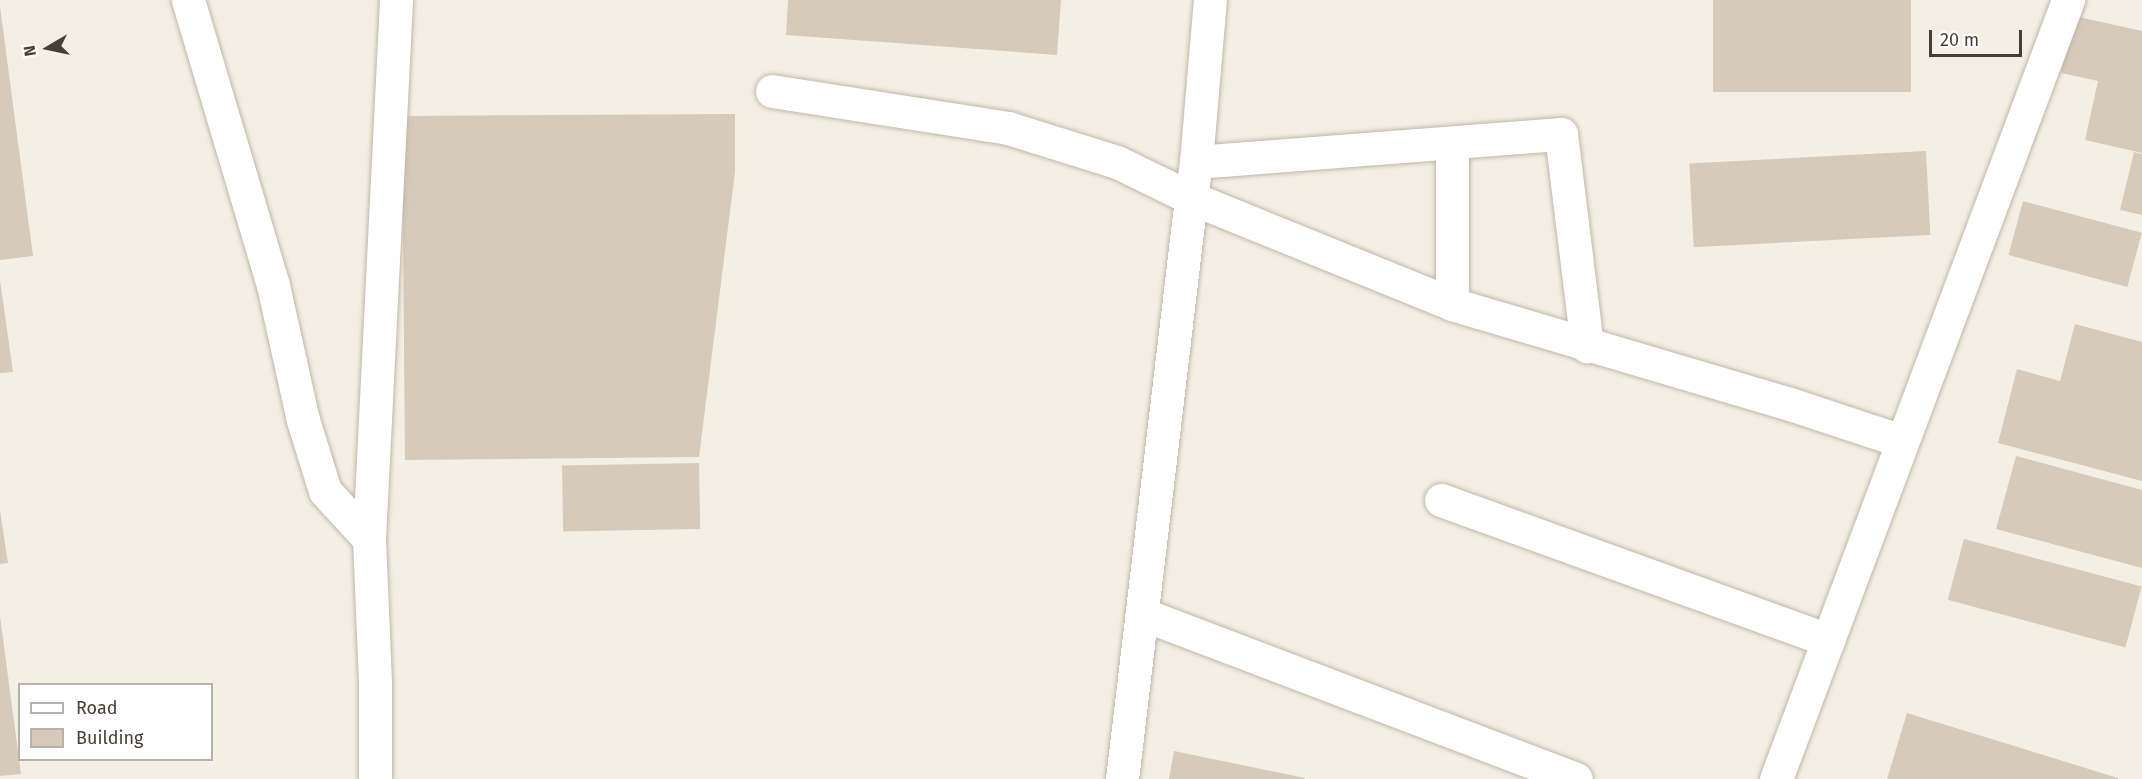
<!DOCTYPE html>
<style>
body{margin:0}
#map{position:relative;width:2142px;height:779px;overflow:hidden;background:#f4efe5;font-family:"Fira Sans",sans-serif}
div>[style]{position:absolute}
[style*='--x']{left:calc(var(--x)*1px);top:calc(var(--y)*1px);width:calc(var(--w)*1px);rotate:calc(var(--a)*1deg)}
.building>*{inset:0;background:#d6cbba;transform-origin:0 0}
.roads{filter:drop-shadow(0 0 2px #c0b7a7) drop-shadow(0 0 2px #c0b7a7)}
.minor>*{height:33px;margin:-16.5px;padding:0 16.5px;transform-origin:16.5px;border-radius:16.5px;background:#fff}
span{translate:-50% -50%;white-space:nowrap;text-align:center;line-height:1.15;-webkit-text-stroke:5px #fff;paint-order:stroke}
.legend{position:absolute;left:18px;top:683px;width:195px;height:78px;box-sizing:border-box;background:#fff;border:2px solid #b5b2ae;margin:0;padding:8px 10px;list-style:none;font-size:18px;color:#463f34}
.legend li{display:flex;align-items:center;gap:12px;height:30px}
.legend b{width:30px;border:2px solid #b5b2ae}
.north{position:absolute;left:18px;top:18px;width:60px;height:60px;-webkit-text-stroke:4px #fff;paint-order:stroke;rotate:261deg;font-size:16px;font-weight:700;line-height:24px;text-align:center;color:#463f34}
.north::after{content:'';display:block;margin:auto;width:21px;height:27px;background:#463f34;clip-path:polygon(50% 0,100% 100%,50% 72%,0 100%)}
.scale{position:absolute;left:1929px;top:30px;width:93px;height:27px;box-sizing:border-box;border:3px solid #463f34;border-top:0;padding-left:8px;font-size:18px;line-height:21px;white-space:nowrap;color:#463f34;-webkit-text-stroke:4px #fff;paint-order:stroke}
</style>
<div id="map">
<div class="building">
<div style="clip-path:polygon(788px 0,1061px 0,1057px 55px,786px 35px)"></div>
<div style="left:1713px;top:0;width:198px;height:92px"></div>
<div style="clip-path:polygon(0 6px,33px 256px,0 260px)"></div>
<div style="clip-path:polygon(2074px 16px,2142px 31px,2142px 153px,2085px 140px,2098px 81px,2061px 73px)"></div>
<div style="clip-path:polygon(735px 114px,735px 172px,699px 457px,405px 460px,402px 116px)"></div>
<div style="left:1926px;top:151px;width:84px;height:237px;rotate:87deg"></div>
<div style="clip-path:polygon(2134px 152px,2142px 154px,2142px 215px,2120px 210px)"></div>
<div style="left:2023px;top:201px;width:123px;height:56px;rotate:15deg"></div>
<div style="clip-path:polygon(0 280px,13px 372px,0 373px)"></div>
<div style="clip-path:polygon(2075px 324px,2142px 342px,2142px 481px,1998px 443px,2017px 369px,2060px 381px)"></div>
<div style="clip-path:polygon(2016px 456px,2142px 490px,2142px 568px,1996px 529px)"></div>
<div style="left:699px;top:463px;width:66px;height:137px;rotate:89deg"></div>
<div style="clip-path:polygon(0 510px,8px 563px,0 564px)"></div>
<div style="left:1964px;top:539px;width:184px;height:63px;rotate:15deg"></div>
<div style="clip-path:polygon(0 616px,21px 774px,0 776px)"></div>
<div style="clip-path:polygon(1907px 713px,2118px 778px,2118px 779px,1887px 779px)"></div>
<div style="clip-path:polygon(1174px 751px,1305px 778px,1305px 779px,1169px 779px)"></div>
</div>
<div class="roads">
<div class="minor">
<div style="--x:188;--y:0;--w:297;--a:73.4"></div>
<div style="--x:273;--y:285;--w:138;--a:77.5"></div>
<div style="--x:303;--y:420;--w:74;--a:72.8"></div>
<div style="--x:325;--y:491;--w:65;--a:47.5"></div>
<div style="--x:369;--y:539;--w:540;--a:-87.13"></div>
<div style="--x:772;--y:91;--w:239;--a:8.9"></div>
<div style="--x:1008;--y:128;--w:114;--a:17.3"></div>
<div style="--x:1117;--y:162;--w:82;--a:25.9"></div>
<div style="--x:1191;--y:198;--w:36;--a:-82"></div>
<div style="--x:1196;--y:162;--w:163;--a:-85.1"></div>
<div style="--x:1196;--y:162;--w:366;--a:-4.4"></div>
<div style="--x:1561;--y:134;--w:214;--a:83"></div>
<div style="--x:1452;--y:304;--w:161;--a:-90"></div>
<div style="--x:1441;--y:500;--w:412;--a:19.9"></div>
<div style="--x:369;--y:539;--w:144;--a:87.6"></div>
<div style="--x:375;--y:683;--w:96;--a:90"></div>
<div style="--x:1142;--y:614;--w:464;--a:20.8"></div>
<div style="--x:1122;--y:779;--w:585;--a:-83.23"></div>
<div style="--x:1191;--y:198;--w:282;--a:22.1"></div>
<div style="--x:1452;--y:304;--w:352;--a:16.5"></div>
<div style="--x:1790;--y:404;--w:118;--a:18.3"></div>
<div style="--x:1776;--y:779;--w:832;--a:-69.45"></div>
</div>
</div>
<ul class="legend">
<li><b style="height:8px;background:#fff"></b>Road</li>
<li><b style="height:16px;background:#d6cbba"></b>Building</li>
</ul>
<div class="north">N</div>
<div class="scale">20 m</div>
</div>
